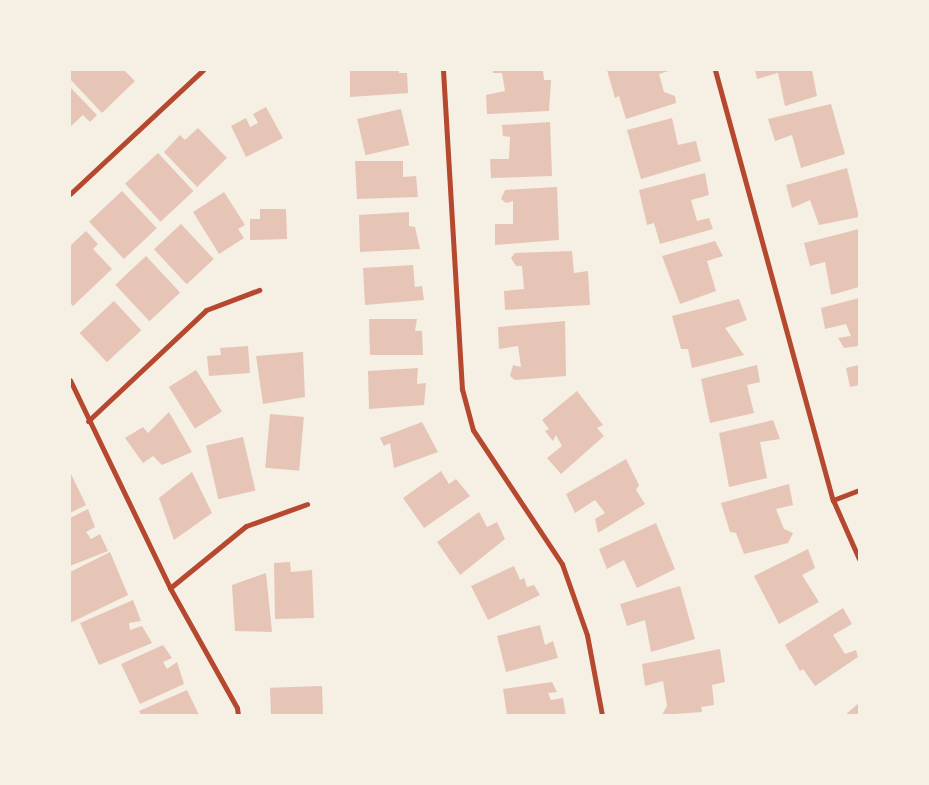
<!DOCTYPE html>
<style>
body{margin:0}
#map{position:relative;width:929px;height:785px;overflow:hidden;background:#f6efe4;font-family:Jost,sans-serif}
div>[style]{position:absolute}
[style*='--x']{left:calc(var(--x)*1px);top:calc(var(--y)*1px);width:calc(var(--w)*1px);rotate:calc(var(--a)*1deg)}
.building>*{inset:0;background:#e6c5b7;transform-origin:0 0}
.minor>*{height:5px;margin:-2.5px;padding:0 2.5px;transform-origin:2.5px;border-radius:2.5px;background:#b5482f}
span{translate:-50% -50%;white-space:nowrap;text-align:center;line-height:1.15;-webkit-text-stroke:4px #f6efe4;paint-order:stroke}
.frame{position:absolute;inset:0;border:71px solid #f6efe4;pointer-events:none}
</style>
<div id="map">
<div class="building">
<div style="clip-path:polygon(70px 70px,124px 70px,135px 81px,102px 113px,70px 79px)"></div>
<div style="clip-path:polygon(350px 70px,399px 70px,399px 73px,407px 73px,408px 93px,350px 97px)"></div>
<div style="clip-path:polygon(493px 70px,543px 70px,544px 80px,551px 80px,549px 111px,487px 114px,486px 95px,505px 91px,502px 73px,493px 73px)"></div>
<div style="clip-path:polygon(607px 70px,672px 70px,659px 74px,664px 92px,675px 96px,676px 103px,626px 119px,619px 96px,615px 98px)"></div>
<div style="clip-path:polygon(755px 70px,812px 70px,817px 96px,785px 106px,778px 73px,757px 79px)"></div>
<div style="clip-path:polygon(70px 87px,97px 115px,90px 122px,83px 115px,70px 127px)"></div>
<div style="clip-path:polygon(831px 104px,845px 154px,801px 168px,792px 135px,775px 141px,768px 119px)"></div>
<div style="clip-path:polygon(266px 107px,283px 138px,246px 157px,231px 126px,246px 118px,250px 127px,258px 123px,253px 114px)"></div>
<div style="left:401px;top:109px;width:37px;height:45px;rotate:77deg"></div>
<div style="clip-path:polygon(672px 118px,678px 145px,696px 141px,701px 161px,641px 179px,627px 130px)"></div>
<div style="clip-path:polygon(550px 122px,552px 176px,491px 178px,490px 159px,509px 159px,510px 137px,503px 136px,502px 125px)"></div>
<div style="clip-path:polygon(198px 128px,227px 158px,197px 187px,164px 152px,180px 135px,185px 140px)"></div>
<div style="left:158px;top:153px;width:52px;height:45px;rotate:47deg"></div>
<div style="clip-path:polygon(355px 161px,403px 161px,403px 177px,416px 176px,418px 197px,357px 199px)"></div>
<div style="clip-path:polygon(847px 168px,859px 217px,819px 225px,810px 200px,792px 208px,786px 185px)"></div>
<div style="clip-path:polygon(705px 173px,709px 195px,691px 200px,697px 221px,709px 218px,713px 229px,660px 244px,654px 223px,647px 225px,639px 190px)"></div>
<div style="clip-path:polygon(557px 187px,559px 240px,495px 245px,495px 224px,513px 224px,513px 201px,506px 203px,501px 199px,505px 190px)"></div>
<div style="left:122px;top:191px;width:51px;height:45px;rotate:47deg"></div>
<div style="clip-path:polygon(224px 192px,245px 225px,238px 229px,244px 238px,219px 254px,193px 212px)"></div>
<div style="clip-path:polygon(260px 209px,286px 209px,287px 239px,250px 240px,250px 219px,260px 219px)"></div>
<div style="clip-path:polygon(409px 212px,409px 226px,415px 227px,420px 249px,360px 252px,359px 215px)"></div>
<div style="left:181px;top:224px;width:48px;height:37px;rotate:47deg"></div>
<div style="clip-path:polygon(859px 229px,859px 287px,831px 295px,825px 262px,810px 266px,804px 243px)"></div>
<div style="clip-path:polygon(86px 231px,98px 244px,93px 249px,112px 269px,73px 306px,70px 303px,70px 246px)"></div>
<div style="clip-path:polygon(715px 241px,723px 256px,707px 261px,716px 291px,680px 304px,662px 256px)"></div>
<div style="clip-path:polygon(572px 251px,574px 273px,588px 271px,590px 305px,505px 310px,504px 291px,524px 289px,522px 266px,516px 266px,511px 258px,515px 253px)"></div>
<div style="left:146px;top:256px;width:50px;height:42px;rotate:47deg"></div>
<div style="clip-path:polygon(413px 265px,415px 287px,422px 286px,424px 300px,365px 305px,363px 268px)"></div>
<div style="clip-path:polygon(859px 298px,859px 346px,844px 348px,838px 338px,851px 336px,846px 324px,825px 329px,821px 308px)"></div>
<div style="clip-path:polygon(739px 299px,747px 320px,725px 328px,744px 355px,692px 368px,688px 349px,681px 349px,672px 316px)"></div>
<div style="left:114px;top:301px;width:40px;height:47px;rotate:47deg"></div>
<div style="clip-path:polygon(369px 319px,417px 319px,415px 331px,422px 331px,423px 355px,370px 355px)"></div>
<div style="clip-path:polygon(565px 321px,566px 376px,515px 380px,510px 376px,513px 365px,521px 367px,518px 346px,499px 349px,498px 327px)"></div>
<div style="clip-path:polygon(248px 346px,250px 373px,209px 376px,207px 356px,221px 355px,220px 348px)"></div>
<div style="clip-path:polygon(303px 352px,305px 397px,263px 404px,256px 356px)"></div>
<div style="clip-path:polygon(757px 365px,760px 382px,747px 385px,754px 413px,710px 423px,701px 379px)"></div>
<div style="clip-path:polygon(859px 365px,859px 385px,850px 387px,846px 368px)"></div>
<div style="clip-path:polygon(418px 368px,417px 384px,426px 383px,424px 405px,369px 409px,368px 371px)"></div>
<div style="left:196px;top:370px;width:49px;height:32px;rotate:58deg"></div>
<div style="clip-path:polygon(577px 391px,603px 425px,597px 428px,604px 436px,561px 474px,547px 458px,562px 446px,556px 435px,553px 441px,545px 431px,549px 429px,542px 420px)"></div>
<div style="clip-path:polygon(169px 412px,192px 452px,162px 465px,153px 456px,143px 463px,125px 438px,143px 427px,148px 433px)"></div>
<div style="left:270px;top:414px;width:34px;height:54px;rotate:5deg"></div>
<div style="clip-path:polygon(773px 420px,780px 439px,760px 442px,767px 478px,729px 487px,719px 433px)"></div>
<div style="clip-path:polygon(422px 422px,438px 452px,394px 468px,390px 443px,384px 446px,380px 438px)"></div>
<div style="left:243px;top:437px;width:55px;height:38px;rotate:77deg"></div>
<div style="clip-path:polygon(626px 459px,639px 485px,636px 490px,645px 504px,598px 533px,595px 519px,605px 513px,595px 500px,575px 513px,566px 494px)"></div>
<div style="clip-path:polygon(441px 471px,449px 484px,456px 479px,470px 496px,424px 528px,403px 498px)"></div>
<div style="clip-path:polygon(70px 472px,86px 505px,70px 513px)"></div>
<div style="clip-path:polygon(192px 472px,212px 513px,174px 540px,159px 498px)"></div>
<div style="clip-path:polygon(789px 484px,793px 505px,776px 509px,784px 529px,793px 533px,788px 543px,744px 554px,736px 533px,730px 532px,721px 503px)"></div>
<div style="clip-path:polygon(88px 509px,95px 527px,86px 532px,91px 539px,100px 534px,108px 551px,70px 566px,70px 518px)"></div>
<div style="clip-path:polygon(479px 512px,487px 527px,497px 522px,505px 539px,460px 575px,437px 542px)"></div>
<div style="clip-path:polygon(656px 523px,675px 569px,637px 588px,624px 560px,607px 569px,599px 549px)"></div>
<div style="clip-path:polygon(808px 549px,815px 568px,802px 575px,819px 602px,779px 624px,754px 576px)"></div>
<div style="clip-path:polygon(110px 552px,128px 595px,70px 623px,70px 572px)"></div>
<div style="clip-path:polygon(290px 562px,291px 572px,312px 570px,314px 618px,275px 619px,274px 563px)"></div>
<div style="clip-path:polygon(514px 566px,520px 580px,524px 578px,527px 587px,534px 585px,540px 595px,488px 620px,471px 586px)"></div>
<div style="clip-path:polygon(266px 573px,272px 632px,235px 631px,232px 585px)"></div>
<div style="clip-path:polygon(680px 586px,695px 639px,651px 652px,645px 620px,627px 626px,620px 604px)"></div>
<div style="clip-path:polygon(133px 600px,141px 621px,129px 623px,130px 630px,142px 626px,152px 643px,99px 665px,80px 623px)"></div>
<div style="clip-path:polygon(843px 608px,852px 624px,833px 635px,845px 654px,856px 650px,858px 657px,815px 686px,803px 669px,800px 671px,785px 645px)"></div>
<div style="clip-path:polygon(540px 625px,545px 645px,553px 641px,558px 658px,506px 672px,497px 636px)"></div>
<div style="clip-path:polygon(163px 645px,172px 658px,163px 662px,167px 669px,177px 662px,184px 684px,140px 704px,121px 664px)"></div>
<div style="clip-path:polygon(720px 649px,725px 682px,712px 685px,714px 705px,701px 707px,702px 712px,662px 715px,667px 706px,663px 681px,645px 686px,642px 664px)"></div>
<div style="clip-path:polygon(552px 682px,557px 692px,548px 693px,551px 700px,563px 698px,566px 715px,507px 715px,503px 689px)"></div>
<div style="left:322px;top:686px;width:29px;height:52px;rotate:88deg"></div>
<div style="clip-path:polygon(187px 690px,199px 715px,141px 715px,139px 711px)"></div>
<div style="clip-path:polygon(859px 703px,859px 715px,845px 715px)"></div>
</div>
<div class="minor">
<div style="--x:443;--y:70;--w:320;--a:86.6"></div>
<div style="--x:462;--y:389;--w:42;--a:75"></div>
<div style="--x:473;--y:430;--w:161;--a:56.4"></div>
<div style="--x:562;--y:564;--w:75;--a:70.6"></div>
<div style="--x:587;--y:635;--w:81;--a:79.4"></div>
<div style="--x:715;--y:70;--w:446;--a:74.7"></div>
<div style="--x:833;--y:500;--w:64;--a:66.2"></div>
<div style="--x:70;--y:194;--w:182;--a:-43"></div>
<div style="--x:70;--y:380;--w:231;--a:64.3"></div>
<div style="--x:170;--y:588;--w:137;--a:60.8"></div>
<div style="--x:237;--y:708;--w:7;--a:82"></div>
<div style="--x:88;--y:421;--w:162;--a:-43.2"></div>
<div style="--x:206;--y:310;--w:57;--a:-20.7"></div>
<div style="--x:833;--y:500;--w:28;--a:-21"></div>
<div style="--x:170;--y:588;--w:98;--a:-39.2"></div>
<div style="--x:246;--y:526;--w:65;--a:-19.8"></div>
</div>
<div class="frame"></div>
</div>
